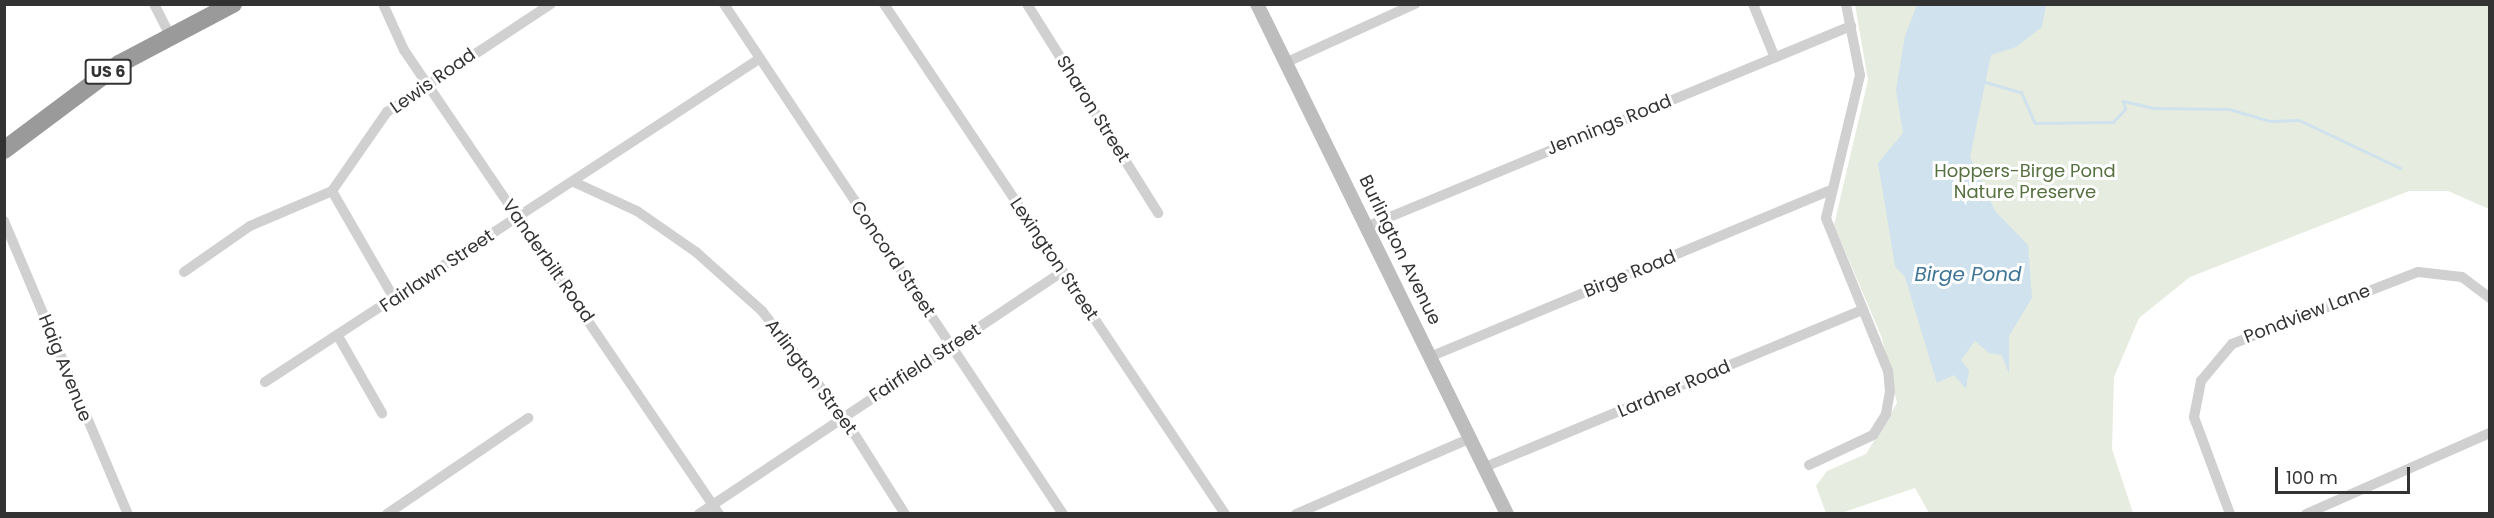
<!DOCTYPE html>
<style>
body{margin:0}
#map{position:relative;width:2494px;height:518px;overflow:hidden;background:#fff;font-family:Poppins,sans-serif}
div>[style]{position:absolute}
[style*='--x']{left:calc(var(--x)*1px);top:calc(var(--y)*1px);width:calc(var(--w)*1px);rotate:calc(var(--a)*1deg)}
.green>*{inset:0;background:#e6ecdf}
.water>*{inset:0;background:#cfe2ee}
.stream>*{height:3px;margin:-1.5px;padding:0 1.5px;transform-origin:1.5px;border-radius:1.5px;background:#cfe2ee}
.street>*{height:10px;margin:-5px;padding:0 5px;transform-origin:5px;border-radius:5px;background:#d0d0d0}
.secondary>*{height:14px;margin:-7px;padding:0 7px;transform-origin:7px;border-radius:7px;background:#bdbdbd}
.highway>*{height:18px;margin:-9px;padding:0 9px;transform-origin:9px;border-radius:9px;background:#9a9a9a}
span{translate:-50% -50%;white-space:nowrap;text-align:center;line-height:1.15;-webkit-text-stroke:6px #fff;paint-order:stroke}
.shield-label span{padding:2px 4px;background:#fff;border:2px solid;border-radius:4px;-webkit-text-stroke-width:0}
.shield-label{font-size:16px;color:#333;font-weight:700}
.street-label{font-size:18px;color:#333}
.park-label{font-size:18px;color:#56703f}
.water-label{font-size:20px;color:#3f7597;font-style:italic}
.frame{position:absolute;inset:0;border:6px solid #333;pointer-events:none}
.scale{position:absolute;left:2275px;top:467px;width:135px;height:27px;box-sizing:border-box;border:3px solid #333;border-top:0;padding-left:8px;font-size:18px;line-height:21px;white-space:nowrap;color:#333;-webkit-text-stroke:4px #fff;paint-order:stroke}
</style>
<div id="map">
<div class="green">
<div style="clip-path:polygon(1855px 5px,2489px 5px,2489px 209px,2448px 191px,2409px 191px,2190px 277px,2139px 318px,2114px 377px,2112px 449px,2133px 513px,1929px 513px,1915px 488px,1841px 513px,1826px 513px,1816px 486px,1827px 471px,1866px 454px,1897px 403px,1882px 338px,1834px 225px,1868px 80px)"></div>
</div>
<div class="water">
<div style="clip-path:polygon(1917px 5px,2046px 5px,2042px 27px,2016px 47px,1991px 55px,1970px 157px,1995px 211px,2028px 245px,2032px 298px,2009px 336px,2009px 374px,2002px 355px,1989px 353px,1975px 341px,1961px 360px,1969px 370px,1966px 389px,1954px 375px,1937px 383px,1905px 277px,1895px 266px,1878px 163px,1903px 133px,1896px 90px,1905px 36px)"></div>
</div>
<div class="stream">
<div style="--x:1985;--y:82;--w:37;--a:16"></div>
<div style="--x:2021;--y:92;--w:34;--a:66"></div>
<div style="--x:2035;--y:123;--w:78;--a:-0.7"></div>
<div style="--x:2113;--y:122;--w:18;--a:-47"></div>
<div style="--x:2125;--y:109;--w:8;--a:-104"></div>
<div style="--x:2123;--y:101;--w:31;--a:13"></div>
<div style="--x:2153;--y:108;--w:76;--a:0.8"></div>
<div style="--x:2229;--y:109;--w:43;--a:16.3"></div>
<div style="--x:2270;--y:121;--w:29;--a:-2"></div>
<div style="--x:2299;--y:120;--w:112;--a:25.4"></div>
</div>
<div class="street">
<div style="--x:154;--y:4;--w:36;--a:63"></div>
<div style="--x:383;--y:4;--w:51;--a:65.5"></div>
<div style="--x:404;--y:50;--w:561;--a:55.83"></div>
<div style="--x:724;--y:4;--w:612;--a:56.39"></div>
<div style="--x:884;--y:4;--w:613;--a:56.23"></div>
<div style="--x:1027;--y:4;--w:247;--a:57.9"></div>
<div style="--x:1753;--y:4;--w:58;--a:67.8"></div>
<div style="--x:1287;--y:62;--w:141;--a:-24.4"></div>
<div style="--x:576;--y:183;--w:67;--a:24.7"></div>
<div style="--x:637;--y:211;--w:72;--a:34.8"></div>
<div style="--x:696;--y:252;--w:89;--a:41.8"></div>
<div style="--x:762;--y:311;--w:133;--a:52.4"></div>
<div style="--x:843;--y:416;--w:116;--a:57.7"></div>
<div style="--x:332;--y:191;--w:126;--a:60"></div>
<div style="--x:4;--y:221;--w:318;--a:67.1"></div>
<div style="--x:1368;--y:226;--w:523;--a:-22.49"></div>
<div style="--x:184;--y:272;--w:80;--a:-34.9"></div>
<div style="--x:250;--y:226;--w:89;--a:-23.1"></div>
<div style="--x:332;--y:191;--w:96;--a:-55.2"></div>
<div style="--x:387;--y:112;--w:196;--a:-33.4"></div>
<div style="--x:338;--y:336;--w:89;--a:60.3"></div>
<div style="--x:1432;--y:356;--w:429;--a:-22.6"></div>
<div style="--x:265;--y:382;--w:590;--a:-33.18"></div>
<div style="--x:1809;--y:465;--w:71;--a:-25.1"></div>
<div style="--x:1873;--y:435;--w:25;--a:-58"></div>
<div style="--x:1886;--y:414;--w:22;--a:-80"></div>
<div style="--x:1890;--y:392;--w:21;--a:-95"></div>
<div style="--x:1888;--y:371;--w:165;--a:-112.1"></div>
<div style="--x:1826;--y:218;--w:147;--a:-76.6"></div>
<div style="--x:1860;--y:75;--w:72;--a:-101.2"></div>
<div style="--x:1485;--y:467;--w:409;--a:-22.6"></div>
<div style="--x:387;--y:514;--w:171;--a:-34.2"></div>
<div style="--x:699;--y:514;--w:436;--a:-33.7"></div>
<div style="--x:1296;--y:514;--w:191;--a:-23.5"></div>
<div style="--x:2230;--y:514;--w:103;--a:-110.4"></div>
<div style="--x:2194;--y:417;--w:37;--a:-79"></div>
<div style="--x:2201;--y:381;--w:48;--a:-50"></div>
<div style="--x:2232;--y:344;--w:199;--a:-21.2"></div>
<div style="--x:2418;--y:272;--w:44;--a:6.5"></div>
<div style="--x:2462;--y:277;--w:35;--a:37"></div>
<div style="--x:2306;--y:514;--w:201;--a:-23.8"></div>
</div>
<div class="secondary">
<div style="--x:1257;--y:4;--w:568;--a:63.89"></div>
</div>
<div class="highway">
<div style="--x:4;--y:150;--w:144;--a:-36.8"></div>
<div style="--x:119;--y:64;--w:129;--a:-27.8"></div>
</div>
<div class="shield-label">
<span style="left:108px;top:72px">US 6</span>
</div>
<div class="street-label">
<span style="left:433px;top:81px;rotate:-35deg">Lewis Road</span>
<span style="left:1093px;top:109px;rotate:58deg">Sharon Street</span>
<span style="left:1609px;top:125px;rotate:-22deg">Jennings Road</span>
<span style="left:1400px;top:250px;rotate:64deg">Burlington Avenue</span>
<span style="left:893px;top:259px;rotate:56deg">Concord Street</span>
<span style="left:1054px;top:259px;rotate:56deg">Lexington Street</span>
<span style="left:548px;top:261px;rotate:55deg">Vanderbilt Road</span>
<span style="left:437px;top:271px;rotate:-34deg">Fairlawn Street</span>
<span style="left:1630px;top:274px;rotate:-22deg">Birge Road</span>
<span style="left:2307px;top:314px;rotate:-21deg">Pondview Lane</span>
<span style="left:925px;top:363px;rotate:-33deg">Fairfield Street</span>
<span style="left:65px;top:368px;rotate:68deg">Haig Avenue</span>
<span style="left:811px;top:377px;rotate:53deg">Arlington Street</span>
<span style="left:1674px;top:389px;rotate:-23deg">Lardner Road</span>
</div>
<div class="park-label">
<span style="left:2025px;top:182px">Hoppers-Birge Pond<br>Nature Preserve</span>
</div>
<div class="water-label">
<span style="left:1968px;top:274px">Birge Pond</span>
</div>
<div class="frame"></div>
<div class="scale">100 m</div>
</div>
